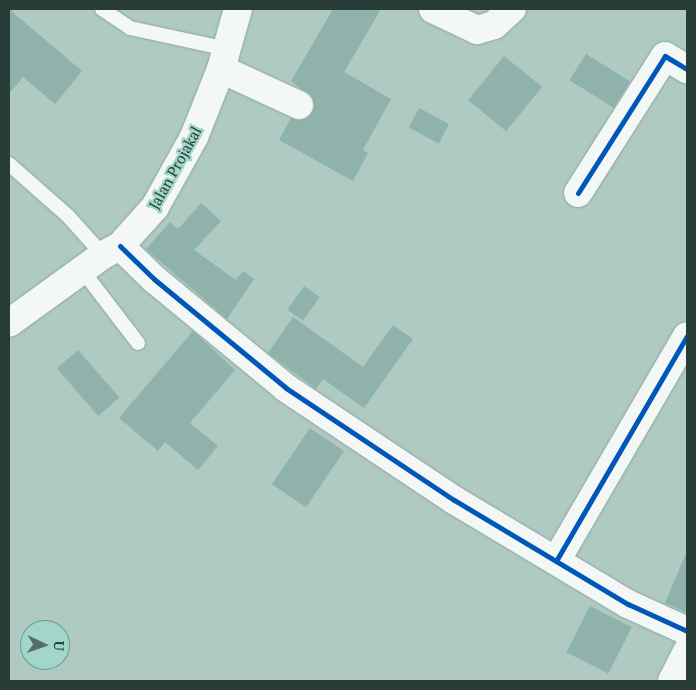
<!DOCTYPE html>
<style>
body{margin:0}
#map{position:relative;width:696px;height:690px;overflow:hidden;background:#aecac2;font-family:"PT Serif",serif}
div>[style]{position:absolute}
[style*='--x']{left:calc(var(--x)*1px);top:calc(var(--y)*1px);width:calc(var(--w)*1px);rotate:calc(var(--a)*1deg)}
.building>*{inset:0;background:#8fb3aa;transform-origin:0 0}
.roads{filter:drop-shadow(0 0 1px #90a7a0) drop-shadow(0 0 1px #90a7a0)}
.lane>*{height:14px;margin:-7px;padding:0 7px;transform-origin:7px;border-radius:7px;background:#f3f7f6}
.street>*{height:28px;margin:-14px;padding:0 14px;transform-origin:14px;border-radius:14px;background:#f3f7f6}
.primary>*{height:28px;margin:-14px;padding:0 14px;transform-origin:14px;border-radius:14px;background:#f3f7f6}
.cycleway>*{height:5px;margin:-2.5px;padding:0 2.5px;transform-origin:2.5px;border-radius:2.5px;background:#0057b8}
span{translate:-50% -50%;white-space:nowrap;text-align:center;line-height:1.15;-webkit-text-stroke:4.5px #a2d6c8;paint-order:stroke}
.street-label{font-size:15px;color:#283d38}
.frame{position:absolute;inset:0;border:10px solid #283d38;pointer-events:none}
.north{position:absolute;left:20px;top:620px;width:50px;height:50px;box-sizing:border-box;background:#a2d6c8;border:1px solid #71998e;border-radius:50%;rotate:93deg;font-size:14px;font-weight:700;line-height:20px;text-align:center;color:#283d38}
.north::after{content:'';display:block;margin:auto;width:18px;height:22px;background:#576e68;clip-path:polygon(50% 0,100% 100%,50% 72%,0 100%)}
</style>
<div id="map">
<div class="building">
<div style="clip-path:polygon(9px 9px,82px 71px,55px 104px,23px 77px,9px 94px)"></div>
<div style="clip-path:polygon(333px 9px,381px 9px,344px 72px,391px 99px,363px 150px,368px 153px,353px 181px,279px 140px,291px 118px,301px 120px,313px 111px,311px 96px,291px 81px)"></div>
<div style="left:586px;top:54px;width:52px;height:31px;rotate:32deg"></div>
<div style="left:504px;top:56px;width:49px;height:57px;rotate:39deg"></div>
<div style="left:419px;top:108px;width:34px;height:22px;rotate:28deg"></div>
<div style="clip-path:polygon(201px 203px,221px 221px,194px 250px,236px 280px,243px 271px,254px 279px,227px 319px,146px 249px,170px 222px,178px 229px)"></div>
<div style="left:304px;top:286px;width:19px;height:29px;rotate:35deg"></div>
<div style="clip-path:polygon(293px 317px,363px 367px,393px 325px,413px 339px,364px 408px,323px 379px,316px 389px,268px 353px)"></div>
<div style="clip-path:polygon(193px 331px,235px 370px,190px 423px,218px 446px,198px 470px,165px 442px,158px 451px,119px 418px)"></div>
<div style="left:78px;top:350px;width:63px;height:28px;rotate:49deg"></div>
<div style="left:310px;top:428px;width:41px;height:68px;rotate:34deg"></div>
<div style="clip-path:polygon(687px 551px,687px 613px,665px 603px)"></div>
<div style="left:590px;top:606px;width:47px;height:52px;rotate:27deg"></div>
</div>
<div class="roads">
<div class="lane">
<div style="--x:102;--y:9;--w:34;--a:34"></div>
<div style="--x:130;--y:28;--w:99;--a:12.2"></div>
<div style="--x:9;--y:164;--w:79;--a:41.4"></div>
<div style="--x:68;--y:216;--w:52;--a:48.1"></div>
<div style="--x:82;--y:270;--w:92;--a:52.5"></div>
</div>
<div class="street">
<div style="--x:433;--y:9;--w:49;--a:25.5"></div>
<div style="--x:477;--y:30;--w:18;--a:-16"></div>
<div style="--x:494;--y:25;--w:24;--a:-42"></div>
<div style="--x:221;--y:69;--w:86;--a:24.8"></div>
<div style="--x:578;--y:193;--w:162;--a:-57.6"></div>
<div style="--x:665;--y:56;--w:26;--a:31"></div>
<div style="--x:120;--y:246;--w:47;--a:44.1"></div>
<div style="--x:154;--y:279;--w:171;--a:39.5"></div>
<div style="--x:286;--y:388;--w:202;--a:33.7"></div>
<div style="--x:454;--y:500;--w:203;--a:30.9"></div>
<div style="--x:628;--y:604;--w:65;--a:24.6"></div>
<div style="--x:556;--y:561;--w:260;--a:-59.8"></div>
<div style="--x:672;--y:681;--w:34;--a:-63"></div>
</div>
<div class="primary">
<div style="--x:9;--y:323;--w:116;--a:-35.9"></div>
<div style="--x:103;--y:255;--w:19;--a:-28"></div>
<div style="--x:120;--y:246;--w:52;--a:-48.1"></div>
<div style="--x:155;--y:207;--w:80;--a:-60.9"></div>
<div style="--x:194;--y:137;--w:73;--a:-68.3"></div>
<div style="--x:221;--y:69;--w:62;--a:-74.2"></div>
</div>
</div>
<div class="cycleway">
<div style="--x:578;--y:193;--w:162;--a:-57.6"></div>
<div style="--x:665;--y:56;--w:26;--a:31"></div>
<div style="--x:120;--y:246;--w:47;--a:44.1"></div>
<div style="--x:154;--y:279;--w:171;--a:39.5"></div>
<div style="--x:286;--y:388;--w:202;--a:33.7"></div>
<div style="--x:454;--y:500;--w:203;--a:30.9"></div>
<div style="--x:628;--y:604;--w:65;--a:24.6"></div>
<div style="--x:556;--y:561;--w:260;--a:-59.8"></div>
</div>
<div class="street-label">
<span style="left:175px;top:168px;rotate:-61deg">Jalan Projakal</span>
</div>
<div class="frame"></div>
<div class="north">U</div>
</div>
